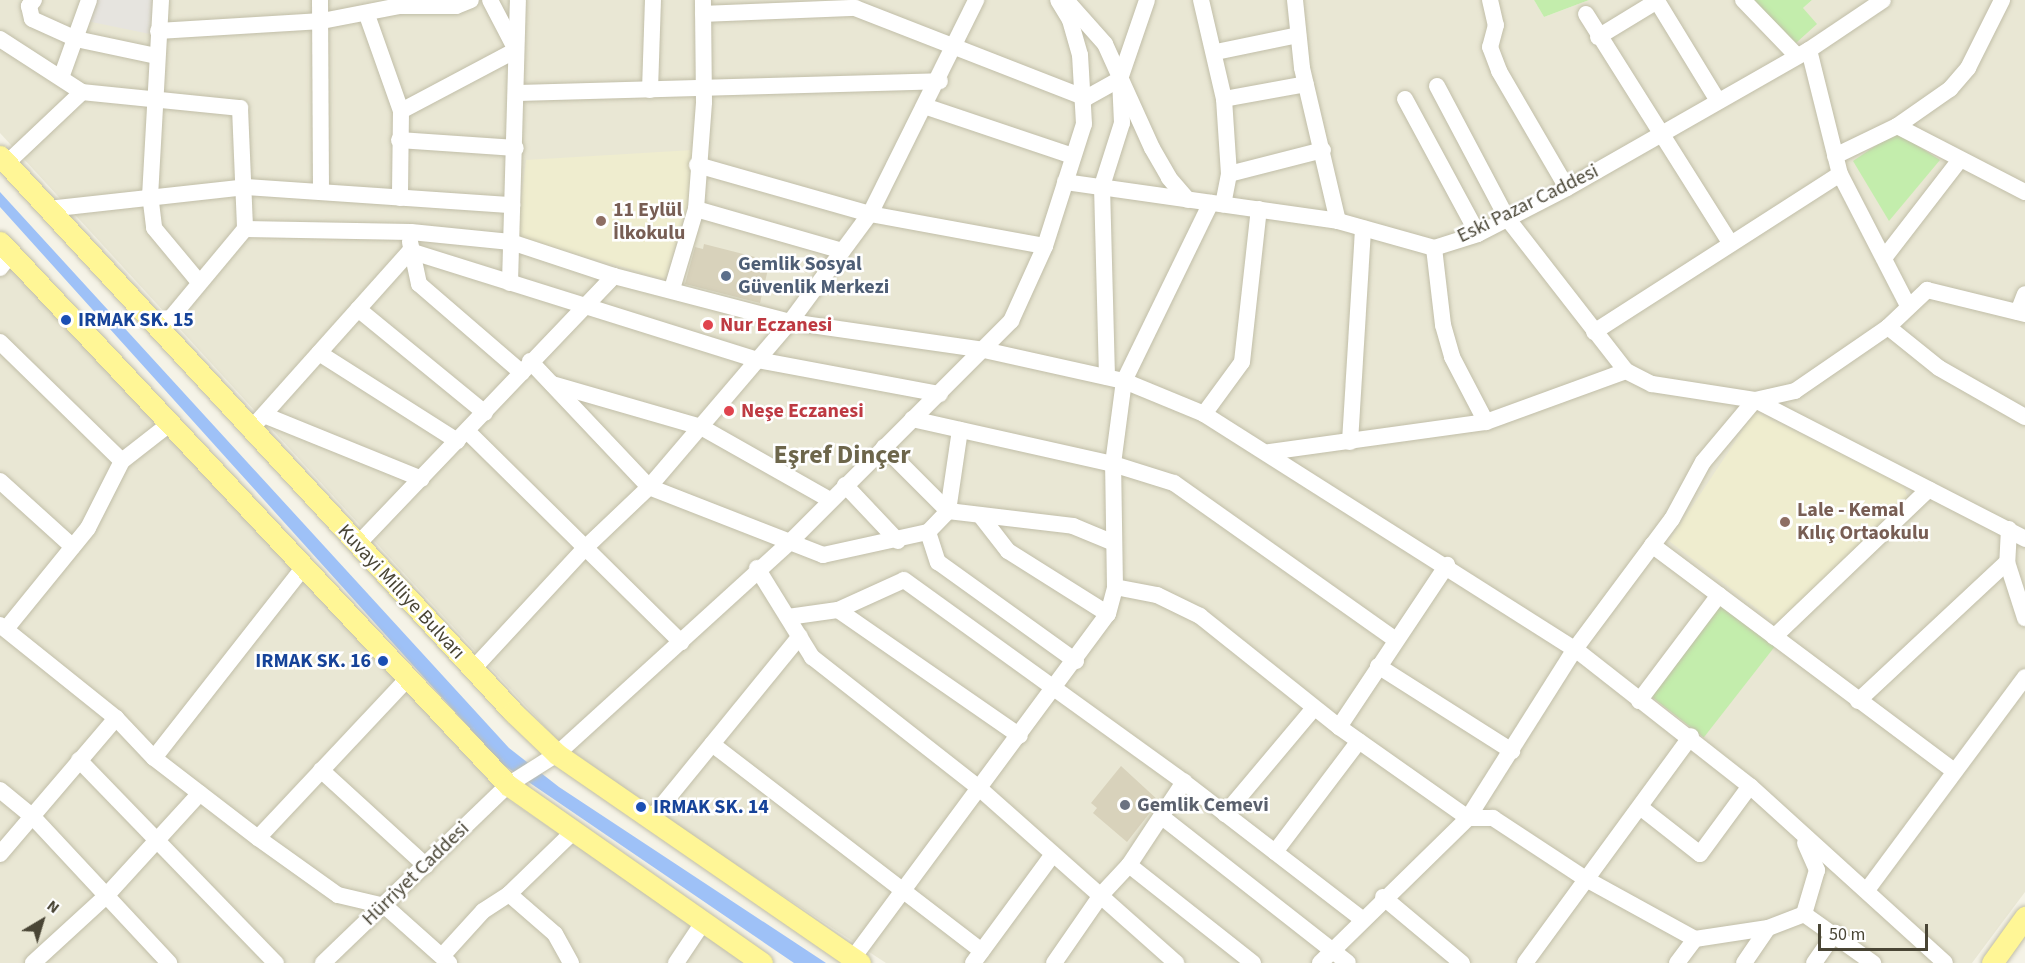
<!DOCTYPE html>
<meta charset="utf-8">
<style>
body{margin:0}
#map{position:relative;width:2025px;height:963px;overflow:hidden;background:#f5f3e7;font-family:"Source Sans 3",sans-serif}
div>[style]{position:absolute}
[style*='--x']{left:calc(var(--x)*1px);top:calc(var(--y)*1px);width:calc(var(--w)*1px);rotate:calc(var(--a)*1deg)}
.residential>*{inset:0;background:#e9e7d4}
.education>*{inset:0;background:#efedcf}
.green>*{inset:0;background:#c3edac;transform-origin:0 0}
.parking>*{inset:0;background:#e6e4df}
.water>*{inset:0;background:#9ec1f7}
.building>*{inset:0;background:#d8d2bb}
.roads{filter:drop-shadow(0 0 2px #c1bea8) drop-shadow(0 0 2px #c1bea8)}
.minor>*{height:16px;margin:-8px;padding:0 8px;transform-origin:8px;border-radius:8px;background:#fff}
.major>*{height:21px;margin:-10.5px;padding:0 10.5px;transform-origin:10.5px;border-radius:10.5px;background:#fff696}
.dots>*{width:16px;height:16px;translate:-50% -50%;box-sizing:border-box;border:3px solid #fff;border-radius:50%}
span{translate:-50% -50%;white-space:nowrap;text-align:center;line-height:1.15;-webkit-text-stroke:5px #fff;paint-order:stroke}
.street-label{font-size:20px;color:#494535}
.education-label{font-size:20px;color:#785e54;font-weight:700}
.left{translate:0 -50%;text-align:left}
.service-label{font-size:20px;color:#4e5e75;font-weight:700}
.transit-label{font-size:20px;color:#164399;font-weight:700}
.right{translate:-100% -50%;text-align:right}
.health-label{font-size:20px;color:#be3a42;font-weight:700}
.worship-label{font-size:20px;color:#5b616d;font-weight:700}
.district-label{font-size:26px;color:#6d664b;font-weight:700}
.north{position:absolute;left:12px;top:891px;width:60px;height:60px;-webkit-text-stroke:4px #fff;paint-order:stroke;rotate:38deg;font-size:16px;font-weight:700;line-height:24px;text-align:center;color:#494535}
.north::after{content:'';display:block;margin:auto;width:21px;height:27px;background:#494535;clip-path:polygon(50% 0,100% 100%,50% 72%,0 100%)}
.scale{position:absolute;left:1818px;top:924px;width:110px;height:27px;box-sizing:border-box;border:3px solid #494535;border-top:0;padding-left:8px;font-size:18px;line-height:21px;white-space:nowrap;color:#494535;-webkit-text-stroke:4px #fff;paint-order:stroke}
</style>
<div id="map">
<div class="residential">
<div style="clip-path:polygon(0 0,1534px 0,1544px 17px,1589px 0,1752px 0,1803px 8px,1812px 0,2025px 0,2025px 892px,1972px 963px,886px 963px,680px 828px,558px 741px,0 133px)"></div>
<div style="clip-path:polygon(0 251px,503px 796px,749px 963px,0 963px)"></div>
</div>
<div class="education">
<div style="clip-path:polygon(693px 150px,688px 205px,665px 279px,517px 237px,526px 160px)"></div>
<div style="clip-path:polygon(1755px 412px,1902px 483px,1910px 503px,1777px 624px,1669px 541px)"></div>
</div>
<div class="green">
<div style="clip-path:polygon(1534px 0,1589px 0,1544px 17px)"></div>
<div style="clip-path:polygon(1752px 0,1812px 0,1803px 8px,1817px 24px,1796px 43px)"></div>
<div style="clip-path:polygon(1896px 132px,1940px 160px,1889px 221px,1853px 161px)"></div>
<div style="left:1721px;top:605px;width:68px;height:115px;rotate:38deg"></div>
</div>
<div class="parking">
<div style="clip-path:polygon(89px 0,153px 0,150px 34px,82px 20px)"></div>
</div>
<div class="water">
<div style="clip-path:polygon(0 192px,509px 748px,559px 787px,826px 963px,794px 963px,502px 764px,0 207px)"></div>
</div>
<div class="building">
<div style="clip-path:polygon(704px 244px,755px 257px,754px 261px,769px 265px,760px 303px,685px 284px,695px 247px,703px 249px)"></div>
<div style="clip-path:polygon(1121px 766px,1159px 801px,1127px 842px,1093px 813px,1097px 808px,1091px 803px)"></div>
</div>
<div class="roads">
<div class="minor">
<div style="--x:34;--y:0;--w:8;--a:130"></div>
<div style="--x:29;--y:6;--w:13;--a:77"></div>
<div style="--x:32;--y:19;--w:48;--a:24.4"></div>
<div style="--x:76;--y:39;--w:82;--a:12"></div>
<div style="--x:161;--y:0;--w:194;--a:93.2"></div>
<div style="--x:150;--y:194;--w:34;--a:83"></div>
<div style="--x:154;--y:228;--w:70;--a:50.2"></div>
<div style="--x:320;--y:0;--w:192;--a:89.7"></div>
<div style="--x:1066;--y:0;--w:59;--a:48.4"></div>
<div style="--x:1105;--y:44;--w:114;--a:65.7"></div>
<div style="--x:1152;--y:148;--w:34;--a:60"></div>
<div style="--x:1169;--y:178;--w:29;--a:49"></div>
<div style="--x:1201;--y:0;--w:102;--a:76.9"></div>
<div style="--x:1224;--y:99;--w:75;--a:86.2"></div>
<div style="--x:1229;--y:174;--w:31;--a:101"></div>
<div style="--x:1295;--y:0;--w:68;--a:84.1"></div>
<div style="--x:1302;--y:68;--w:157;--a:76.8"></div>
<div style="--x:1490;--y:0;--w:26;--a:77"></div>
<div style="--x:1496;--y:25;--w:23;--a:105"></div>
<div style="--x:1490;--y:47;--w:26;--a:69"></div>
<div style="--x:1499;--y:71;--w:135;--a:59.8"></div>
<div style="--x:1743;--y:0;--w:78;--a:46"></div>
<div style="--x:703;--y:14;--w:152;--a:-2.3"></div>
<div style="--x:855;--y:8;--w:248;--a:21.3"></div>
<div style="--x:1086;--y:98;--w:39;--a:-29"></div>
<div style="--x:1586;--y:14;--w:271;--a:57.8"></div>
<div style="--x:367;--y:15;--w:102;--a:70.5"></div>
<div style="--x:401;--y:111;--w:87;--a:90.7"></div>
<div style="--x:158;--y:31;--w:164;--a:-3.5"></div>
<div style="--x:322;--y:21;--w:78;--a:-11"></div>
<div style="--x:399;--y:6;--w:57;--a:0"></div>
<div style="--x:456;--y:6;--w:16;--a:-22"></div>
<div style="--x:1598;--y:37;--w:69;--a:-31.4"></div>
<div style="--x:1657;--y:1;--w:117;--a:58.6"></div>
<div style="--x:0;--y:39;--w:98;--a:32.9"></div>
<div style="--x:82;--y:92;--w:159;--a:5.8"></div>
<div style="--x:240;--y:108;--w:121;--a:87.6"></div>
<div style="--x:245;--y:229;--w:166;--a:1"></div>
<div style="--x:411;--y:232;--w:100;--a:5.7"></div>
<div style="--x:511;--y:242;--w:108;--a:18.3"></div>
<div style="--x:614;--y:276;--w:182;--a:14.6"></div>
<div style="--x:790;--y:322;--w:196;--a:8.2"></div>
<div style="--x:984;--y:350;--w:143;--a:12.5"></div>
<div style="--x:1124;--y:381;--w:87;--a:22.4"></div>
<div style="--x:1204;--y:414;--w:439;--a:32.4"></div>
<div style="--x:1575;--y:649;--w:222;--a:38.1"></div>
<div style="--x:1750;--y:786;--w:263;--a:42.2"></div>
<div style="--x:1809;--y:50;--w:128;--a:76"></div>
<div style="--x:1840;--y:174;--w:148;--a:62.7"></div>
<div style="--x:1216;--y:52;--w:84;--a:-11.7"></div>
<div style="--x:62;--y:75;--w:80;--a:-70.2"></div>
<div style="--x:1437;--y:86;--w:149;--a:62.1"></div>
<div style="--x:1507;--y:218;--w:194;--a:52.1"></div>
<div style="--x:1626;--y:371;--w:29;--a:27"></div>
<div style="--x:1652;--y:384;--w:104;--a:8.8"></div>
<div style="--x:1755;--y:400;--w:304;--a:27.2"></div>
<div style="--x:650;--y:90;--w:90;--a:-88.1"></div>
<div style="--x:517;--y:93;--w:423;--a:-1.6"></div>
<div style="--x:1224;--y:99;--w:83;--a:-10.4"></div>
<div style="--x:1405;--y:99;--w:153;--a:61.6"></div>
<div style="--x:927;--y:107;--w:154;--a:18.6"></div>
<div style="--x:401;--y:111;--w:130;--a:-27.9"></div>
<div style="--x:516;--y:50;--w:56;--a:-117.5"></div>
<div style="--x:1897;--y:126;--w:144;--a:27.3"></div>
<div style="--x:399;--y:140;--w:117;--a:3.9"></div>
<div style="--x:1835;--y:156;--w:69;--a:-25.8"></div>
<div style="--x:1897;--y:126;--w:65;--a:-34.9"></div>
<div style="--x:1950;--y:89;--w:28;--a:-49"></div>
<div style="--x:1968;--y:68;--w:76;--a:-63.4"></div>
<div style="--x:7;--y:163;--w:103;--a:-43.4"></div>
<div style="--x:697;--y:165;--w:180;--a:15.8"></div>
<div style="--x:870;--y:214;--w:178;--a:10.4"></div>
<div style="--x:1229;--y:174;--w:97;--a:-14.3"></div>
<div style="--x:1065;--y:182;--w:276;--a:8.1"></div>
<div style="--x:1338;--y:221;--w:100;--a:15.7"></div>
<div style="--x:1434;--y:248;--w:46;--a:-17.7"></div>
<div style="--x:1478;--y:234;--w:100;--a:-27.3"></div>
<div style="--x:1567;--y:188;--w:279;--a:-29.7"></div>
<div style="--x:1809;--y:50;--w:89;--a:-34"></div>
<div style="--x:48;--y:209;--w:199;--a:-6.3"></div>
<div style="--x:246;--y:187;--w:267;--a:3.9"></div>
<div style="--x:696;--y:209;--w:152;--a:16"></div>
<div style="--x:410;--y:242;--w:43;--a:77.9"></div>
<div style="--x:419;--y:284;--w:136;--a:40.8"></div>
<div style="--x:1434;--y:248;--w:78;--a:83.3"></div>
<div style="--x:1443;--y:325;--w:33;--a:74"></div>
<div style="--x:1452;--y:357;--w:73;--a:62.4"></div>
<div style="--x:1884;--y:258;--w:123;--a:-52.3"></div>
<div style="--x:0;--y:268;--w:18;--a:-52"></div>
<div style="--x:510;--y:283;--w:283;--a:-88.4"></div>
<div style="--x:672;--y:289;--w:84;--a:-73.3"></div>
<div style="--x:696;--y:209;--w:107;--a:-85.7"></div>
<div style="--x:704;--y:102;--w:102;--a:-90.6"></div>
<div style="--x:358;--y:309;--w:164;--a:39.3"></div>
<div style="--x:2018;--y:312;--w:19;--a:-69"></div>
<div style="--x:1888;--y:327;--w:65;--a:38.8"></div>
<div style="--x:1939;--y:368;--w:99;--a:29.7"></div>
<div style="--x:160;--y:331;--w:133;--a:-50.2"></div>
<div style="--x:1594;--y:332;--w:292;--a:-32.7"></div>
<div style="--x:0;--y:342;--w:170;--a:44.3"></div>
<div style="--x:319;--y:353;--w:164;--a:32.5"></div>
<div style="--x:530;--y:361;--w:173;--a:46.6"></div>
<div style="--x:649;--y:487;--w:187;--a:21.3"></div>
<div style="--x:823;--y:555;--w:107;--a:-12.4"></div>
<div style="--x:928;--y:532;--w:29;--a:-46"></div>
<div style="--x:948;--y:511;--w:82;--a:-81.6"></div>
<div style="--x:1107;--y:377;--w:191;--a:-91.5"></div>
<div style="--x:1102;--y:186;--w:66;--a:-72.4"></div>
<div style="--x:1122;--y:123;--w:44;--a:-92.6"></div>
<div style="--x:1120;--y:79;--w:83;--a:-71.1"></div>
<div style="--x:552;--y:384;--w:155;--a:16.1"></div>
<div style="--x:701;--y:427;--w:148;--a:29.5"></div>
<div style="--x:1204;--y:414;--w:64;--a:-53.8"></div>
<div style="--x:1242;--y:362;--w:154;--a:-83.7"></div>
<div style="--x:264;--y:415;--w:170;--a:22.1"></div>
<div style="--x:912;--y:419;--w:206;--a:12.6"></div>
<div style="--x:1113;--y:464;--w:64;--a:17.3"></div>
<div style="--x:1174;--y:483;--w:272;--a:35.3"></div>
<div style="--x:250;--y:430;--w:240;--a:-48.2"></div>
<div style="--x:410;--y:251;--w:365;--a:17.4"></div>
<div style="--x:758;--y:360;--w:185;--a:10.6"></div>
<div style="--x:467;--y:431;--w:301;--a:44.6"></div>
<div style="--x:1350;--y:442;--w:214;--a:-86.5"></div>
<div style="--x:884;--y:447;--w:91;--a:45"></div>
<div style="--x:948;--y:511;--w:126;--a:6.8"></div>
<div style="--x:1073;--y:526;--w:44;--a:22.5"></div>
<div style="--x:1269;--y:452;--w:219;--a:-7.9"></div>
<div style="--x:1486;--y:422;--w:149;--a:-20"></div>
<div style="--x:0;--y:481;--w:98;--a:42.1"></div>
<div style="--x:845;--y:485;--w:77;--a:46.6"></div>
<div style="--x:980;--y:515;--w:46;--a:52.1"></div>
<div style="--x:1008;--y:551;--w:118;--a:32.2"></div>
<div style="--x:2009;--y:529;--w:33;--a:93"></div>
<div style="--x:2007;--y:562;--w:59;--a:72.2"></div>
<div style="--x:928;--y:532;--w:32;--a:72"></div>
<div style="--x:938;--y:562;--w:170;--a:35.7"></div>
<div style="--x:357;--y:545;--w:372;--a:-46.3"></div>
<div style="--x:1652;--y:545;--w:376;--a:36.8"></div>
<div style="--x:757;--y:568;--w:105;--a:58.3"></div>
<div style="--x:812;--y:657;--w:211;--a:38.1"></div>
<div style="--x:978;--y:787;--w:265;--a:41.6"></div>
<div style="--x:1115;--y:587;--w:43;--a:10.8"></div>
<div style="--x:1157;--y:595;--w:48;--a:26"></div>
<div style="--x:1200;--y:616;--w:178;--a:38.6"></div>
<div style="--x:1339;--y:727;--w:158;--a:35.2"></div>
<div style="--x:1468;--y:818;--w:25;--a:0"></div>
<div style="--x:1493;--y:818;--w:111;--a:33.3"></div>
<div style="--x:1586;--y:879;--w:124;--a:28.8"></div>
<div style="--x:838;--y:610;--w:221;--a:34.7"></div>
<div style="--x:788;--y:617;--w:50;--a:-8"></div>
<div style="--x:838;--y:610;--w:72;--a:-24.4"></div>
<div style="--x:904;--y:580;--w:345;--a:35.8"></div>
<div style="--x:1184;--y:782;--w:226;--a:37.6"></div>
<div style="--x:0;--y:625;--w:149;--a:38.7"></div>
<div style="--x:116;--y:718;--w:55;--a:46.5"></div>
<div style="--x:154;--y:758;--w:131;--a:37.6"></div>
<div style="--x:258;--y:838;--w:98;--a:35.5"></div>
<div style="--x:338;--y:895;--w:48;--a:13.2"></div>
<div style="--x:385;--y:906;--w:86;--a:41.7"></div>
<div style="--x:6;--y:629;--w:130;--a:-50.9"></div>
<div style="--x:88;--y:528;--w:75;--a:-63.1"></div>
<div style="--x:122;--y:461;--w:58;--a:-38"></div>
<div style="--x:1774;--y:637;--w:214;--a:-43.7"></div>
<div style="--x:1378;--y:666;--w:159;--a:32.4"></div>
<div style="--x:473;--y:669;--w:163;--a:-47.2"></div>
<div style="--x:584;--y:549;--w:90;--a:-43.6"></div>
<div style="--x:649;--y:487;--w:217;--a:-49.5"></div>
<div style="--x:790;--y:322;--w:134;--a:-53.5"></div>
<div style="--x:870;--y:214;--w:239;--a:-63.6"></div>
<div style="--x:1639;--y:701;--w:133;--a:-53"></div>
<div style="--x:1858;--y:701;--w:204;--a:-43"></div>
<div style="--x:1339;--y:727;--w:195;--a:-56.3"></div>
<div style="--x:712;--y:744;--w:340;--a:37.5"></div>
<div style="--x:154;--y:758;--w:241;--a:-51.9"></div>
<div style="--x:79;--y:760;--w:283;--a:45.9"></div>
<div style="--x:321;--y:770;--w:142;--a:42.4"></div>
<div style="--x:0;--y:790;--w:43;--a:39.3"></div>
<div style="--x:33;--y:817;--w:200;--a:47"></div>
<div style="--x:1640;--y:807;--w:76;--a:38.1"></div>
<div style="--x:1700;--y:854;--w:84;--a:-53.7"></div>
<div style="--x:1225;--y:814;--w:138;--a:-50"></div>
<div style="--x:1162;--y:817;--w:236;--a:38.1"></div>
<div style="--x:650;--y:820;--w:237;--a:-50.8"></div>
<div style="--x:258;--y:838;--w:219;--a:-46.8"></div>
<div style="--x:1805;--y:843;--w:30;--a:66"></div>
<div style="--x:1817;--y:870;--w:46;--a:106.5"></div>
<div style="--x:1804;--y:914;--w:85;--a:35.4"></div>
<div style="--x:1275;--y:852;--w:139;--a:-52.9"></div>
<div style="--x:0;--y:854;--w:179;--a:-49.5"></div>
<div style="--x:1129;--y:865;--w:158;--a:38.3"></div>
<div style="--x:1867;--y:890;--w:265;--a:-53.4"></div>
<div style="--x:509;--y:894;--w:61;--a:41"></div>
<div style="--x:555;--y:934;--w:33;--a:61"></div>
<div style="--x:1383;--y:897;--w:103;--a:39.9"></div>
<div style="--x:443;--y:955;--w:59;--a:-47.7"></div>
<div style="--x:483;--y:911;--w:31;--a:-33"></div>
<div style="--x:509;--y:894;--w:88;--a:-44.1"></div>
<div style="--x:853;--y:958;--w:428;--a:-53.5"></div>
<div style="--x:1108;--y:614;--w:28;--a:-75"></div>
<div style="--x:1115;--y:587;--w:123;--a:-90.9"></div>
<div style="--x:1113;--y:464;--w:84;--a:-82.5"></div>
<div style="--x:1124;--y:381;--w:198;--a:-64"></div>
<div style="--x:33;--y:963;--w:99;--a:-42.5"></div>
<div style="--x:106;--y:896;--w:139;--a:-47.6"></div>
<div style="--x:323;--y:963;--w:257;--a:-43.9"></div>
<div style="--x:508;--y:785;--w:58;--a:-32.3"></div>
<div style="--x:557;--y:754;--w:318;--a:-42.3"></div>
<div style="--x:792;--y:540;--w:310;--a:-45"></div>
<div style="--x:1011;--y:321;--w:82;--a:-65.6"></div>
<div style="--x:1045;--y:246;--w:128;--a:-72.3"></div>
<div style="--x:1084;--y:124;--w:69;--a:-93.3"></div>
<div style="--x:1080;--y:55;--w:36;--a:-106"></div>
<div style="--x:1070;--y:20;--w:23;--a:-121"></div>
<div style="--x:676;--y:963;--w:47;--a:-56.3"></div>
<div style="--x:973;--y:963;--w:135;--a:-53.7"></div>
<div style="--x:1054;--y:963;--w:83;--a:-55.3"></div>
<div style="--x:1101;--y:895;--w:41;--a:-47"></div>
<div style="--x:1129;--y:865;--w:100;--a:-56.5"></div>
<div style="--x:1320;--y:963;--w:207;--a:-44.4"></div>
<div style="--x:1468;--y:818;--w:200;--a:-57.7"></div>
<div style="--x:1575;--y:649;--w:162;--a:-53.3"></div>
<div style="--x:1672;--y:519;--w:65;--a:-61.5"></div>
<div style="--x:1703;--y:462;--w:81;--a:-50"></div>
<div style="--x:1755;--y:400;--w:41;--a:-12.7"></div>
<div style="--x:1795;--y:391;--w:113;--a:-34.5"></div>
<div style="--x:1888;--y:327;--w:54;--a:-43.5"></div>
<div style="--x:1927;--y:290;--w:101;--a:13.8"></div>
<div style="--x:1525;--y:963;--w:281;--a:-53.8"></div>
<div style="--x:1677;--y:963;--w:30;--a:-53"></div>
<div style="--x:1695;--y:939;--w:74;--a:-8.6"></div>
<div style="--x:1768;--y:928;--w:39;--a:-21"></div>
<div style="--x:1744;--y:963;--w:42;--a:-55.6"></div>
<div style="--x:1814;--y:963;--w:37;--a:-55"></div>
</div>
<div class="major">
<div style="--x:0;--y:156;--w:757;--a:47.3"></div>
<div style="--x:513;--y:712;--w:61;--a:43.7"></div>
<div style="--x:557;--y:754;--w:368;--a:34.6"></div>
<div style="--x:0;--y:242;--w:744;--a:46.91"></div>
<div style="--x:508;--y:785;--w:310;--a:35"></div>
<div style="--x:1992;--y:963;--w:57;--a:-54.3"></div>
</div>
</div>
<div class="dots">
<div style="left:601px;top:221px;background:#8d6e63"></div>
<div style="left:726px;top:276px;background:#5c6f8a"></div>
<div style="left:66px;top:320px;background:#1a4fb4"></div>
<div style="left:708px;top:325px;background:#e0444e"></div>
<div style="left:729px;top:411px;background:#e0444e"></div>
<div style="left:1785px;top:522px;background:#8d6e63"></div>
<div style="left:383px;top:661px;background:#1a4fb4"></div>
<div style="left:1125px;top:805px;background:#6b7280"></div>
<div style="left:641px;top:807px;background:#1a4fb4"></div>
</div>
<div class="street-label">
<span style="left:1528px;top:204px;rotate:-26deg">Eski Pazar Caddesi</span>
<span style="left:401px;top:592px;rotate:47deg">Kuvayi Milliye Bulvarı</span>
<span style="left:416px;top:874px;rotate:-44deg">Hürriyet Caddesi</span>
</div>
<div class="education-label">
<span class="left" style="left:613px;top:222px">11 Eylül<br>İlkokulu</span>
<span class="left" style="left:1797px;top:522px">Lale - Kemal<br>Kılıç Ortaokulu</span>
</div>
<div class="service-label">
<span class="left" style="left:738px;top:276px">Gemlik Sosyal<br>Güvenlik Merkezi</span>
</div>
<div class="transit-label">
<span class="left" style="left:78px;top:320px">IRMAK SK. 15</span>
<span class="right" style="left:371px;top:661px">IRMAK SK. 16</span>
<span class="left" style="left:653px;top:807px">IRMAK SK. 14</span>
</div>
<div class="health-label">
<span class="left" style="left:720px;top:325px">Nur Eczanesi</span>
<span class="left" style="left:741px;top:411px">Neşe Eczanesi</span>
</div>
<div class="worship-label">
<span class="left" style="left:1137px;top:805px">Gemlik Cemevi</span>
</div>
<div class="district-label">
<span style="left:842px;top:455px">Eşref Dinçer</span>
</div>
<div class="north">N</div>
<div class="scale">50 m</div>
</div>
